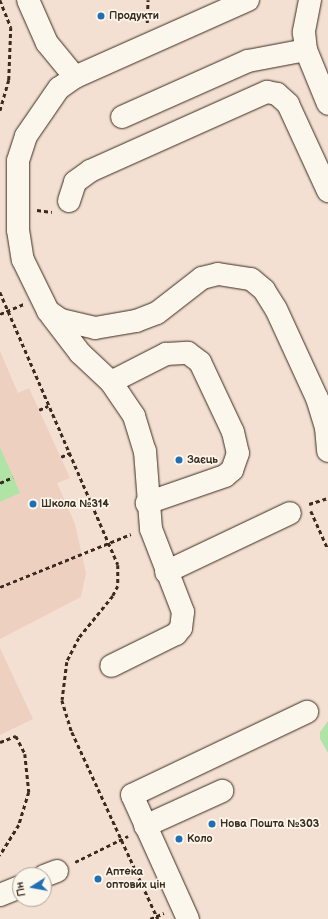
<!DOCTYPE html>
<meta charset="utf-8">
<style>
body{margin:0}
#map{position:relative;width:328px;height:919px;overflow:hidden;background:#f3e0d2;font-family:"Balsamiq Sans",sans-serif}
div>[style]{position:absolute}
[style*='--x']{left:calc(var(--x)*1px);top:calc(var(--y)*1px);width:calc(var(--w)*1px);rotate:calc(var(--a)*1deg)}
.built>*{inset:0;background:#eed0c0}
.green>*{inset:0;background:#b0e4a6}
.path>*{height:2.5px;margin-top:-1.25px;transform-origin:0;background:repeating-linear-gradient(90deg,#3b2a1e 0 4px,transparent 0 7px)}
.roads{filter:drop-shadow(0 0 1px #3b2a1e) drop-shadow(0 0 1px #3b2a1e)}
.minor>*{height:22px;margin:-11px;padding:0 11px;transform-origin:11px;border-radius:11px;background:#fbf7ec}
.dots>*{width:11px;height:11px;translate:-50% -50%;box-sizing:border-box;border:2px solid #fbf7ec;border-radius:50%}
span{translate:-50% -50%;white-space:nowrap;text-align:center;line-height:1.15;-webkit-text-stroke:3.5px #fbf7ec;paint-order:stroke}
.poi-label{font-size:11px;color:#3b2a1e;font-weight:700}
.left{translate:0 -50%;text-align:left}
.north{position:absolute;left:12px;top:867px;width:40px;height:40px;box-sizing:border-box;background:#fbf7ec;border:1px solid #aea59a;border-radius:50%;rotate:259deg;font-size:11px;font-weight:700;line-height:16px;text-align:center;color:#3b2a1e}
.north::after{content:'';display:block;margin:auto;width:14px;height:18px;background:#1f6fb2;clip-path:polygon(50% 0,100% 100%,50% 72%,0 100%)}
</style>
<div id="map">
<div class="built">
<div style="clip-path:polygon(0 351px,18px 393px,29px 388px,70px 478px,57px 483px,75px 524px,86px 573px,81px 597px,0 639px)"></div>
<div style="clip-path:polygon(0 648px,33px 719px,0 735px)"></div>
</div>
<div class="green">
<div style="clip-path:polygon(0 447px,20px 493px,0 502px)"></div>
<div style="clip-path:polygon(328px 721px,328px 753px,320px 739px,320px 732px)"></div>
</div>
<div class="path">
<div style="--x:0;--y:0;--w:29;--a:68"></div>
<div style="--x:11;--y:27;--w:53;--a:92.2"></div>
<div style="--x:9;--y:80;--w:32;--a:106"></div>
<div style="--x:147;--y:23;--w:23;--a:-88"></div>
<div style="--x:37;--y:210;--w:15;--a:8"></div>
<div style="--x:0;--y:292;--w:297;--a:66.6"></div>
<div style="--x:118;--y:565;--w:21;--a:90"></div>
<div style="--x:118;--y:586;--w:11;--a:117"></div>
<div style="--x:113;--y:596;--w:54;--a:129"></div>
<div style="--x:79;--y:638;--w:27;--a:117"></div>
<div style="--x:67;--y:662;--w:38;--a:97"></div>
<div style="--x:62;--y:700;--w:34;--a:73"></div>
<div style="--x:72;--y:732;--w:206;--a:65.3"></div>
<div style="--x:0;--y:314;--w:26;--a:-23"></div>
<div style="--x:39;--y:410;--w:10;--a:-24"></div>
<div style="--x:61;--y:457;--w:10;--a:-24"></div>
<div style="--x:0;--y:483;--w:14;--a:-25"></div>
<div style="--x:309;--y:504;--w:20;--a:-18"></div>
<div style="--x:311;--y:511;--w:42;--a:65.9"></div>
<div style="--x:0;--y:587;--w:141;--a:-22"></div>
<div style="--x:0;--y:742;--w:17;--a:-21"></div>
<div style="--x:16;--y:736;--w:20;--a:63"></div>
<div style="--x:25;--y:754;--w:38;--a:84"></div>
<div style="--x:29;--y:792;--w:34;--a:107"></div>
<div style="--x:19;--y:825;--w:36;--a:122"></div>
<div style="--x:75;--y:862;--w:59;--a:-26.1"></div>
<div style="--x:150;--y:919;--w:15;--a:-23"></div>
</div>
<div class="roads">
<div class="minor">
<div style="--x:28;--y:0;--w:47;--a:66.2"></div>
<div style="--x:47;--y:43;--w:44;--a:50.5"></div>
<div style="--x:248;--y:0;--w:189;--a:156"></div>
<div style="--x:75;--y:77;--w:19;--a:145"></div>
<div style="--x:59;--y:88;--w:58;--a:124.5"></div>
<div style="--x:26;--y:136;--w:26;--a:108"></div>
<div style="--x:18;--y:161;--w:69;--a:90"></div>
<div style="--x:18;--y:230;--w:30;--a:81"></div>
<div style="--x:23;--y:260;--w:57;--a:63.9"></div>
<div style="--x:48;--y:311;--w:16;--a:35"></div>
<div style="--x:61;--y:320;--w:35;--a:13"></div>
<div style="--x:95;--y:328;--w:42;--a:-9.7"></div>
<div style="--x:136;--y:321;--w:22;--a:-21"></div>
<div style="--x:157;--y:313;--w:57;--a:-37.9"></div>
<div style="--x:202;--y:278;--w:16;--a:-14"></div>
<div style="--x:218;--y:274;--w:33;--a:9"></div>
<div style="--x:251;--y:279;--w:17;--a:40"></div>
<div style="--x:264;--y:290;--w:22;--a:58"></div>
<div style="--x:276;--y:309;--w:98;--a:65.3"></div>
<div style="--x:317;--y:398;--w:30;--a:73"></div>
<div style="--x:326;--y:427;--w:24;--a:85"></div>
<div style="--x:310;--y:0;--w:33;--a:101"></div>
<div style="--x:304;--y:32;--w:18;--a:84"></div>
<div style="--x:306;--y:50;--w:58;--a:67.8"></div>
<div style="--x:122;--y:117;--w:138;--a:-24"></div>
<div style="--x:248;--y:61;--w:59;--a:-10.7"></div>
<div style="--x:69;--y:201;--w:20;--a:-72"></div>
<div style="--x:75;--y:182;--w:19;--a:-36"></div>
<div style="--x:90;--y:171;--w:194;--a:-24.1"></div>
<div style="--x:267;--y:92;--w:10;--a:11"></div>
<div style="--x:277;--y:94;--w:15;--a:42"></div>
<div style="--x:288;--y:104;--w:96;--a:65.3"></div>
<div style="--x:51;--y:315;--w:48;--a:52.7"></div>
<div style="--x:80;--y:353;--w:42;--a:43.1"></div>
<div style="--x:111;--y:382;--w:41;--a:55.9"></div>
<div style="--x:134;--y:416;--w:37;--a:73"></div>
<div style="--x:145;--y:451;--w:78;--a:85.6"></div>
<div style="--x:151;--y:529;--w:89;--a:68.9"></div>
<div style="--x:183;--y:612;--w:16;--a:97"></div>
<div style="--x:181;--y:628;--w:8;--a:130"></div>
<div style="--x:176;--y:634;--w:72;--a:153.8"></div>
<div style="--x:111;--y:382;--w:62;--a:-27"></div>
<div style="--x:166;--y:354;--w:22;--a:-3"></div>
<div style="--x:188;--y:353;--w:15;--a:37"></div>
<div style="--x:200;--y:362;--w:77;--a:64.8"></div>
<div style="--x:233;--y:432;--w:22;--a:77"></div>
<div style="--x:238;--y:453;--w:18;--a:109"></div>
<div style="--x:232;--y:470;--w:9;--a:139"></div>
<div style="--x:225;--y:476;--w:83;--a:160.9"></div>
<div style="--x:166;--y:572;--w:137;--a:-25.4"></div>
<div style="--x:145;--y:826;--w:85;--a:-24.4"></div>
<div style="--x:44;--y:876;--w:14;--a:-21"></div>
<div style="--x:0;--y:895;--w:22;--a:-22"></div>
<div style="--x:188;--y:919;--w:136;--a:-114.3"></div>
<div style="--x:132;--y:795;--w:194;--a:-25.4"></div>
</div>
</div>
<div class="dots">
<div style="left:101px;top:16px;background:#1f6fb2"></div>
<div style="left:179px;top:460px;background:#1f6fb2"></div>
<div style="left:33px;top:504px;background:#1f6fb2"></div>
<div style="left:212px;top:824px;background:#1f6fb2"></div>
<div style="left:179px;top:839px;background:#1f6fb2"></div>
<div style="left:98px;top:879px;background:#1f6fb2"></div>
</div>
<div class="poi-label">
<span class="left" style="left:109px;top:16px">Продукти</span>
<span class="left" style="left:187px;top:460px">Заєць</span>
<span class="left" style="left:41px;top:504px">Школа №314</span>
<span class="left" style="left:220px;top:824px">Нова Пошта №303</span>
<span class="left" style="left:187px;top:839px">Коло</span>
<span class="left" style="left:106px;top:879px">Аптека<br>оптових цін</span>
</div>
<div class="north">Пн</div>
</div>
